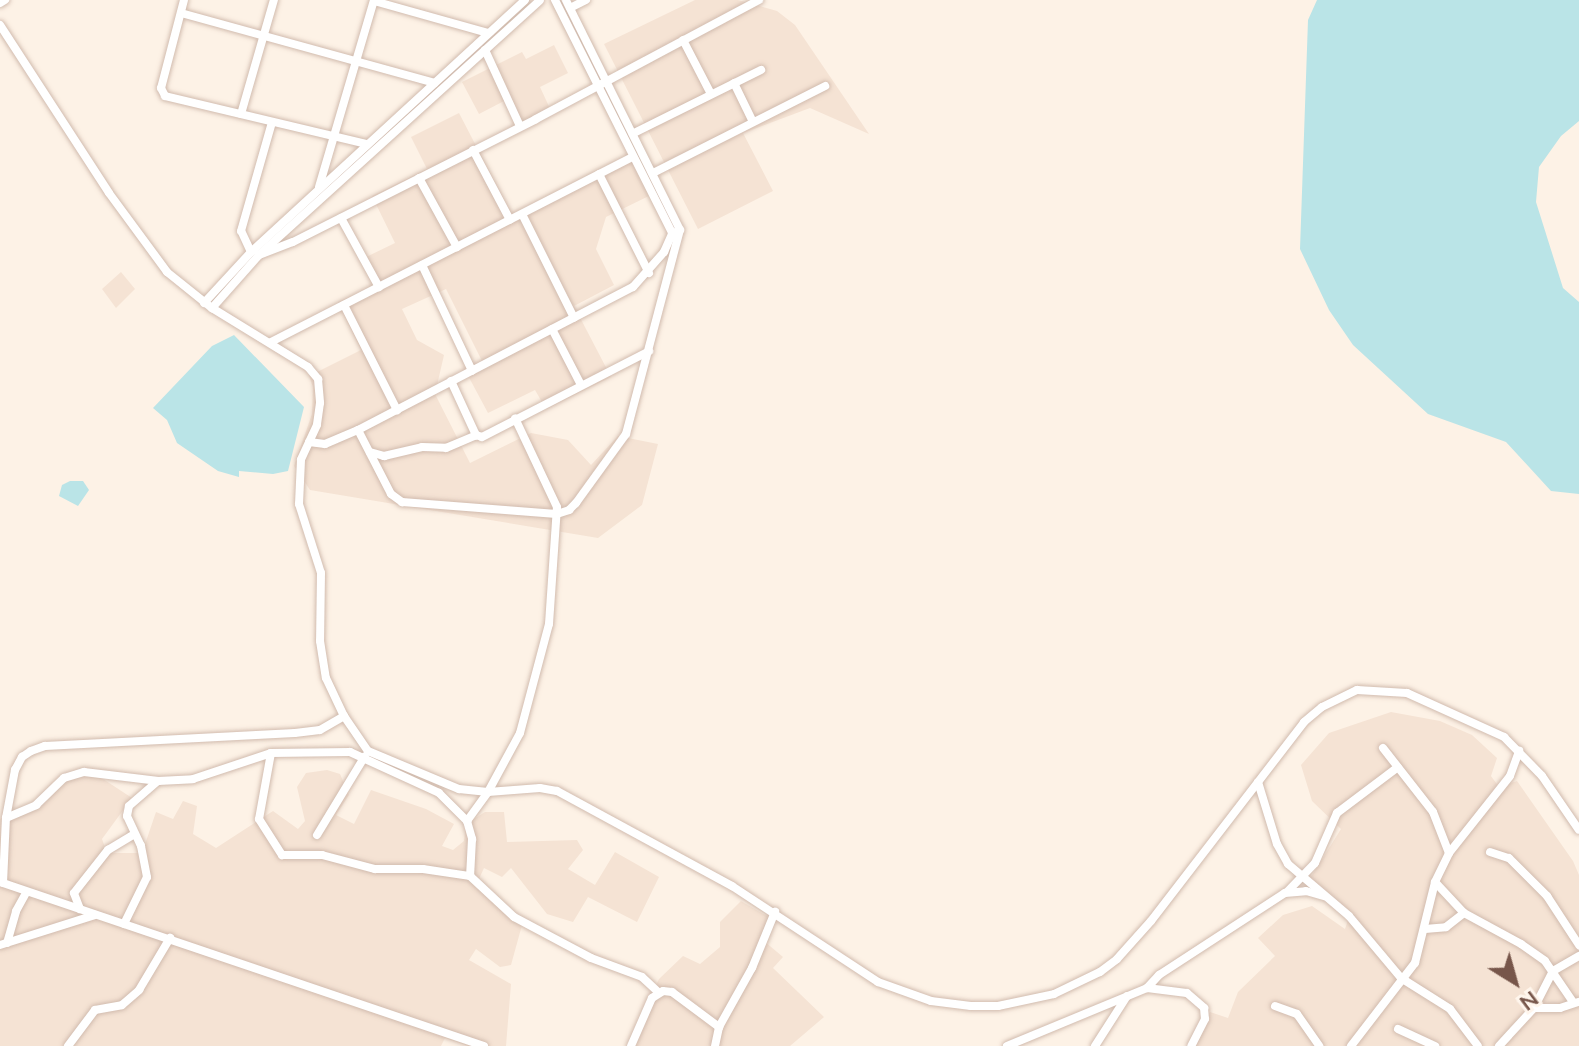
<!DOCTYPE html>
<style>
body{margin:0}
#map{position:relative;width:1579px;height:1046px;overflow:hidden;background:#fdf2e6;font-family:Mulish,sans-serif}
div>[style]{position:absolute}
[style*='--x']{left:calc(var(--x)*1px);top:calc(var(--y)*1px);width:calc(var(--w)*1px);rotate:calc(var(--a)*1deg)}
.residential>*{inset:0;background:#f5e3d4}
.water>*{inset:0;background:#bae4e7}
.roads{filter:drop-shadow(0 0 2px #d1bbae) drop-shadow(0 0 2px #d1bbae)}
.minor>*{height:8px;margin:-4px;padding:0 4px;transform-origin:4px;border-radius:4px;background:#fff}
span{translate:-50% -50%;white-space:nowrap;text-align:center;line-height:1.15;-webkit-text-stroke:6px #fff6ed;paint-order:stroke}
.north{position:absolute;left:1475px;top:942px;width:80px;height:80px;-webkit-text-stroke:6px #fff6ed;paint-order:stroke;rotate:143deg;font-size:22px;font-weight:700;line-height:32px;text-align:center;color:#77564a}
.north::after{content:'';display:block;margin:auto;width:28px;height:36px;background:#77564a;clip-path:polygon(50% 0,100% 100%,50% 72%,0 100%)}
</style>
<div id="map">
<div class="residential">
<div style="clip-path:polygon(695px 0,738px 0,777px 11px,795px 25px,869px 134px,810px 108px,743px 133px,773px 191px,698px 229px,604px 44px)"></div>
<div style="clip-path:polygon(554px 45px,568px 73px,540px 87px,552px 113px,521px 129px,506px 100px,479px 114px,462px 82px,522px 52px,526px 59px)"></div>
<div style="clip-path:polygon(459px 113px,512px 215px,636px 152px,657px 192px,606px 217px,596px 249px,614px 285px,574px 306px,611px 377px,546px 409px,535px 390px,488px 413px,465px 370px,482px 361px,446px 289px,402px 309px,417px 340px,444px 355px,435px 394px,470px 463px,531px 433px,568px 440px,591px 465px,618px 436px,658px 444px,642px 505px,598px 538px,310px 490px,294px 466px,312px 414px,313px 387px,309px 376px,361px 350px,338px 302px,373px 286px,360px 260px,395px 243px,372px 196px,427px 169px,411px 137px)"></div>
<div style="clip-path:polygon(121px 272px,135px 289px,116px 308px,102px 289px)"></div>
<div style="clip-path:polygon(1391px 712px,1440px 721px,1472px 735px,1497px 758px,1491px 776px,1499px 787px,1517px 781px,1573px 861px,1579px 875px,1579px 1046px,1191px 1046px,1210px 1012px,1228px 1018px,1238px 992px,1275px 956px,1258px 938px,1283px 915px,1312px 906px,1345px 929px,1348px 920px,1306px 885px,1341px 829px,1312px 801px,1301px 765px,1329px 733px)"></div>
<div style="clip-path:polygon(88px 769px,132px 798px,102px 839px,107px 853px,142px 853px,156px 812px,173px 819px,183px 801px,197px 806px,193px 834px,216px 848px,273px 811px,298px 829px,305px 821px,297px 787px,306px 773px,327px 770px,340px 774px,349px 795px,336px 815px,354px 824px,371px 790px,426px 809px,454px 824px,442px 846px,453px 850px,464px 841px,466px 824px,485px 812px,504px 812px,507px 842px,577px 840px,583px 850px,568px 869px,595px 885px,615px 852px,659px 877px,637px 922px,588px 897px,573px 922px,547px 914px,511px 868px,502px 877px,484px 868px,478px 881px,499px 897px,522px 925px,511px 965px,500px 967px,476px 949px,469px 960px,511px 984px,506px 1046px,468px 1046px,445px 1038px,441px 1046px,0 1046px,0 819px,32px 804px,60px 776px)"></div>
<div style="clip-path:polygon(741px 901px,770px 918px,764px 941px,783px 957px,773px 968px,824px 1017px,790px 1046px,627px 1046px,659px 979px,683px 956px,700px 964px,720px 947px,720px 922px)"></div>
</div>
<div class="water">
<div style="clip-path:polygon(1317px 0,1579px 0,1579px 121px,1561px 136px,1539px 167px,1536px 202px,1563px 288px,1579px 302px,1579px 494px,1551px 491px,1506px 442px,1428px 414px,1353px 345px,1329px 310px,1300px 249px,1308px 20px)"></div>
<div style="clip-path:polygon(234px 335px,304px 407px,288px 471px,273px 474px,239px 471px,239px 477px,218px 471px,177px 443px,167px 420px,153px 408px,212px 346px)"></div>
<div style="clip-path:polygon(70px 481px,83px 481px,89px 490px,78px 506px,59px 496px,62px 485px)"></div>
</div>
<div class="roads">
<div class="minor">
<div style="--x:184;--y:0;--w:91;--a:104.6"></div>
<div style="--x:161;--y:88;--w:9;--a:63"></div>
<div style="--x:165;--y:96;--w:207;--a:13.4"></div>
<div style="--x:555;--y:0;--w:263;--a:63.3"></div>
<div style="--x:374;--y:1;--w:118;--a:15.7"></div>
<div style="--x:0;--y:3;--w:6;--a:-31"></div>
<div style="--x:570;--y:8;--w:18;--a:-27"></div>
<div style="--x:181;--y:13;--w:263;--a:15.4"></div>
<div style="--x:0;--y:25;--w:200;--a:57"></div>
<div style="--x:109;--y:193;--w:98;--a:53.7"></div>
<div style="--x:167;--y:272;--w:58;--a:38.7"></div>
<div style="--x:212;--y:308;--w:113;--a:31.6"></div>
<div style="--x:308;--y:367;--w:16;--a:50"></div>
<div style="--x:318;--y:379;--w:24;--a:85"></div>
<div style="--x:320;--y:403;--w:22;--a:98"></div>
<div style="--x:317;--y:425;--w:38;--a:115"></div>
<div style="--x:301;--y:460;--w:44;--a:92.6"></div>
<div style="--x:299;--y:504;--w:72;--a:72.3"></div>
<div style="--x:321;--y:573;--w:68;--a:90.8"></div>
<div style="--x:320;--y:641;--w:37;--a:81"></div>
<div style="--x:326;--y:678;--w:42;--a:64.7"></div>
<div style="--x:344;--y:716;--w:42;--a:55.6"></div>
<div style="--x:368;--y:751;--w:99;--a:22.7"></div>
<div style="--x:459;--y:789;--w:29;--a:6"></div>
<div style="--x:488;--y:792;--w:52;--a:-4.4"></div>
<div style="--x:540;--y:788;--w:17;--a:10"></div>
<div style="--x:557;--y:791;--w:199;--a:28.5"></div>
<div style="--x:732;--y:886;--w:175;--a:33.3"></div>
<div style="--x:878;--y:982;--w:56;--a:19.7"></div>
<div style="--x:931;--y:1001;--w:40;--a:7.1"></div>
<div style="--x:971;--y:1006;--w:27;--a:0"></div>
<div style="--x:998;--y:1006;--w:57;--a:-12.1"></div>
<div style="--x:1054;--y:994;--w:51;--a:-25.6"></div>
<div style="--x:1100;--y:972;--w:21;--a:-37"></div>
<div style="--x:1117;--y:959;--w:51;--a:-48.2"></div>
<div style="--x:1151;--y:921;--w:251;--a:-52.4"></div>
<div style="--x:1304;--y:722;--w:23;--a:-40"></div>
<div style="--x:1322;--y:707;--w:39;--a:-26"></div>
<div style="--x:1357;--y:690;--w:50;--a:3.4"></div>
<div style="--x:1407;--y:693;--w:107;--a:24.4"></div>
<div style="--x:1504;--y:737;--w:54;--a:45.7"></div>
<div style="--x:1542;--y:776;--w:65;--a:55.6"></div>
<div style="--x:683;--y:40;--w:61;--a:62.6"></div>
<div style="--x:485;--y:50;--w:84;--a:65.3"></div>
<div style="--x:734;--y:83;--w:43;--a:64"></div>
<div style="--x:241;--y:114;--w:119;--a:-73.9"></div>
<div style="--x:634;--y:133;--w:142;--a:-26.4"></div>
<div style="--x:473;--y:150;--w:79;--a:62.1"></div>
<div style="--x:653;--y:173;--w:193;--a:-26.8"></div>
<div style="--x:599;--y:174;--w:111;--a:63.2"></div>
<div style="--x:419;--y:178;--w:79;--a:61.2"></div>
<div style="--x:319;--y:187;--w:195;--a:-73.6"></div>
<div style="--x:522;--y:214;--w:116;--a:63.4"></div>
<div style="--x:341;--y:218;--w:79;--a:61.2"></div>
<div style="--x:251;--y:252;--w:23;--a:-115"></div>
<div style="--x:241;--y:231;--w:113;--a:-74.1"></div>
<div style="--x:259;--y:255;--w:36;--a:-21"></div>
<div style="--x:293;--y:242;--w:272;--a:-26.8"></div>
<div style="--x:536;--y:119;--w:253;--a:-28.1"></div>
<div style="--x:422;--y:265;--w:117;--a:64.7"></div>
<div style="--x:204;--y:303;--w:69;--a:-47.3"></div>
<div style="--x:251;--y:252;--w:372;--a:-42.6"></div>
<div style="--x:344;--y:305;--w:118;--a:63.2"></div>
<div style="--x:212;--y:308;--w:71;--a:-48.4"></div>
<div style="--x:259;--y:255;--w:379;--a:-42.2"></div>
<div style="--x:552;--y:329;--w:63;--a:62.6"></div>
<div style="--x:271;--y:342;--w:406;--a:-27.1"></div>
<div style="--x:451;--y:381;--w:60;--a:65.2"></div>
<div style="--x:476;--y:435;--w:6;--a:18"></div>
<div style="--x:482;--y:437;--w:188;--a:-27.2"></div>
<div style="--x:358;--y:430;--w:72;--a:62.7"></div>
<div style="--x:391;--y:494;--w:14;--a:36"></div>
<div style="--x:402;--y:502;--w:155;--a:4.4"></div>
<div style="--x:557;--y:514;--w:13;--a:-18"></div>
<div style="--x:569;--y:510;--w:10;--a:-45"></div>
<div style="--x:576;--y:503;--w:85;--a:-54.1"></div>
<div style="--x:626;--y:434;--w:211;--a:-75.2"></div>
<div style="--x:680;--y:230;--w:257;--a:-116.4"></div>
<div style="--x:309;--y:442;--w:16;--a:7"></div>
<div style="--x:325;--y:444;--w:36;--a:-23"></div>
<div style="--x:358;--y:430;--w:310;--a:-27.5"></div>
<div style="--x:633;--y:287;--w:47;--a:-48.5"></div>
<div style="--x:664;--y:252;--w:20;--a:-66"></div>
<div style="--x:672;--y:234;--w:9;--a:-27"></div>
<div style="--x:370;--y:452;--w:15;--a:16"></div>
<div style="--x:384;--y:456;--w:39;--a:-13"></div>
<div style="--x:422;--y:447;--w:24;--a:2"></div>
<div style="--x:446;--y:448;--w:33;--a:-23"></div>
<div style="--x:1383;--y:748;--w:81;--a:52"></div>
<div style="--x:1433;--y:812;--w:44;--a:68.7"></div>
<div style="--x:271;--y:753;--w:67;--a:100.3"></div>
<div style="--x:259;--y:819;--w:43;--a:57.4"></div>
<div style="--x:282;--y:855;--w:40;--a:0"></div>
<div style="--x:322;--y:855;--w:55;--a:14.8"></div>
<div style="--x:375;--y:869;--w:48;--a:0"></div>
<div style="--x:423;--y:869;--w:48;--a:8.5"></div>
<div style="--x:470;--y:876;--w:60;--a:43"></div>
<div style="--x:514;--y:917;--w:87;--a:28"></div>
<div style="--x:591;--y:958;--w:54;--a:20.4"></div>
<div style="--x:642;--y:977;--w:23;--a:43"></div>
<div style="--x:1258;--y:782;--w:65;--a:73"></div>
<div style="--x:1277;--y:844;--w:23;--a:61"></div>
<div style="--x:1288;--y:864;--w:80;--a:40.4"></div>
<div style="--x:1349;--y:916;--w:81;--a:50"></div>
<div style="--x:1401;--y:978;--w:58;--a:32.3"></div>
<div style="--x:1450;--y:1009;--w:46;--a:52.9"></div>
<div style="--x:6;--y:818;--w:33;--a:-23"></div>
<div style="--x:36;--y:805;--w:39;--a:-44"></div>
<div style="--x:64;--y:778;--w:21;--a:-17"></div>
<div style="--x:84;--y:772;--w:75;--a:6.9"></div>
<div style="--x:158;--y:781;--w:35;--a:-3"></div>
<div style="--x:193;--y:779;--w:82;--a:-18.4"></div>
<div style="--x:271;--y:753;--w:79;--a:-0.7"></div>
<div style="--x:350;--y:752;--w:98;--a:24.7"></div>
<div style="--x:439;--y:793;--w:40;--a:45"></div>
<div style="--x:467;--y:821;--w:19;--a:74"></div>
<div style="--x:472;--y:839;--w:37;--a:93"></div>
<div style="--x:467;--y:821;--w:36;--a:-54"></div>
<div style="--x:488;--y:792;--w:67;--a:-61.5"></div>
<div style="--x:520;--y:733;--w:113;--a:-75.1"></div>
<div style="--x:549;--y:624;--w:117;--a:-86.1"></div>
<div style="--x:557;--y:507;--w:98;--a:-115.3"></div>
<div style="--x:317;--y:835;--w:92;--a:-58.7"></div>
<div style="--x:1490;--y:852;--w:20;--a:18"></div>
<div style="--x:1509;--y:858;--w:54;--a:45"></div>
<div style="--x:1547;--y:896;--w:59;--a:56.9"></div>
<div style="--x:0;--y:882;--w:511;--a:18.72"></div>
<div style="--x:1435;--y:882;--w:42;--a:46.9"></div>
<div style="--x:3;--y:883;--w:65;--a:-87.4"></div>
<div style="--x:6;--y:818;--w:49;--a:-79.4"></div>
<div style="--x:15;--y:770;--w:15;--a:-62"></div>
<div style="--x:22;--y:757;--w:11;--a:-34"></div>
<div style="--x:31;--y:751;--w:15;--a:-20"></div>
<div style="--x:45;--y:746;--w:250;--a:-3"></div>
<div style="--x:295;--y:733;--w:25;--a:-7"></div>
<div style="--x:320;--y:730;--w:28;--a:-30"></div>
<div style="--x:1287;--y:892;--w:40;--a:-46"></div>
<div style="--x:1315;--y:863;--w:55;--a:-66.3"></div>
<div style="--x:1337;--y:813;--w:76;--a:-37"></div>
<div style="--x:80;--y:909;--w:17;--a:-111"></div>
<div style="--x:74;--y:893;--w:55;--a:-51.7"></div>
<div style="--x:108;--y:850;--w:31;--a:-31"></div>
<div style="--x:124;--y:924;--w:52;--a:-63.9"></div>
<div style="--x:147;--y:877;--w:32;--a:-101"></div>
<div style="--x:141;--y:846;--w:33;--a:-115"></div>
<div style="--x:127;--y:816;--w:10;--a:-79"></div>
<div style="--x:129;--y:806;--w:37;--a:-41"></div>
<div style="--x:1425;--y:929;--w:21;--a:-5"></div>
<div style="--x:1446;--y:927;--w:23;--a:-38"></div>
<div style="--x:1464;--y:913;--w:65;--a:28.5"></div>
<div style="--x:1521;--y:944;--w:29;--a:35"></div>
<div style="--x:1545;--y:961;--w:50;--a:55.7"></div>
<div style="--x:7;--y:943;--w:33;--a:-74"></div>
<div style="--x:16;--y:911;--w:21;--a:-61"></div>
<div style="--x:0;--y:945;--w:100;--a:-17.5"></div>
<div style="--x:1147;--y:988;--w:40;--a:7.1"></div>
<div style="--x:1187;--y:993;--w:23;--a:41"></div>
<div style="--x:1204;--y:1008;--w:11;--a:85"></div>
<div style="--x:1205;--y:1019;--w:30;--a:117"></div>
<div style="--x:1275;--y:1006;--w:23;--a:20"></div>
<div style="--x:1297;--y:1014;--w:39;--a:55"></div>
<div style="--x:1534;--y:1008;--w:42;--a:-62.8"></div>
<div style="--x:1553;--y:971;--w:30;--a:-30"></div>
<div style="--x:1398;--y:1029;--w:41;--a:24.7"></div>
<div style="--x:68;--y:1046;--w:45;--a:-53.1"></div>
<div style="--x:95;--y:1010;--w:27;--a:-10"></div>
<div style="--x:122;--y:1005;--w:23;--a:-41"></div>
<div style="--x:139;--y:990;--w:61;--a:-59.2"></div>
<div style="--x:631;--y:1046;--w:52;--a:-66.4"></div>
<div style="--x:652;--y:998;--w:13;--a:-32"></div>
<div style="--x:663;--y:991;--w:9;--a:6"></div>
<div style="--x:672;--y:992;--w:59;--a:36.7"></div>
<div style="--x:715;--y:1046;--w:19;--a:-78"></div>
<div style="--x:719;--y:1027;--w:68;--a:-60.8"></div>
<div style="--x:752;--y:968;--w:61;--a:-67.7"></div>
<div style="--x:1007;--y:1046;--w:152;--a:-22.5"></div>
<div style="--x:1147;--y:988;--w:18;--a:-47"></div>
<div style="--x:1159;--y:975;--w:150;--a:-33.1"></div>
<div style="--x:1285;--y:893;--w:21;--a:-5"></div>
<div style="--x:1306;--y:891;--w:19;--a:16"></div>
<div style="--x:1095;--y:1046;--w:59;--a:-57.4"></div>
<div style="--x:1351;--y:1046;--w:105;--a:-52.4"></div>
<div style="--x:1415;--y:963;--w:83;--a:-76.1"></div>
<div style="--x:1435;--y:882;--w:32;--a:-64"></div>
<div style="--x:1449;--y:853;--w:98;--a:-51.6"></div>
<div style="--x:1510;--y:776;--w:27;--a:-70"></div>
<div style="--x:1499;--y:1046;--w:52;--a:-47.4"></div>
<div style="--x:1534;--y:1008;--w:26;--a:0"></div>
<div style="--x:1560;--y:1008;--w:20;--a:-18"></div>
</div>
</div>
<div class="north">N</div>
</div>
